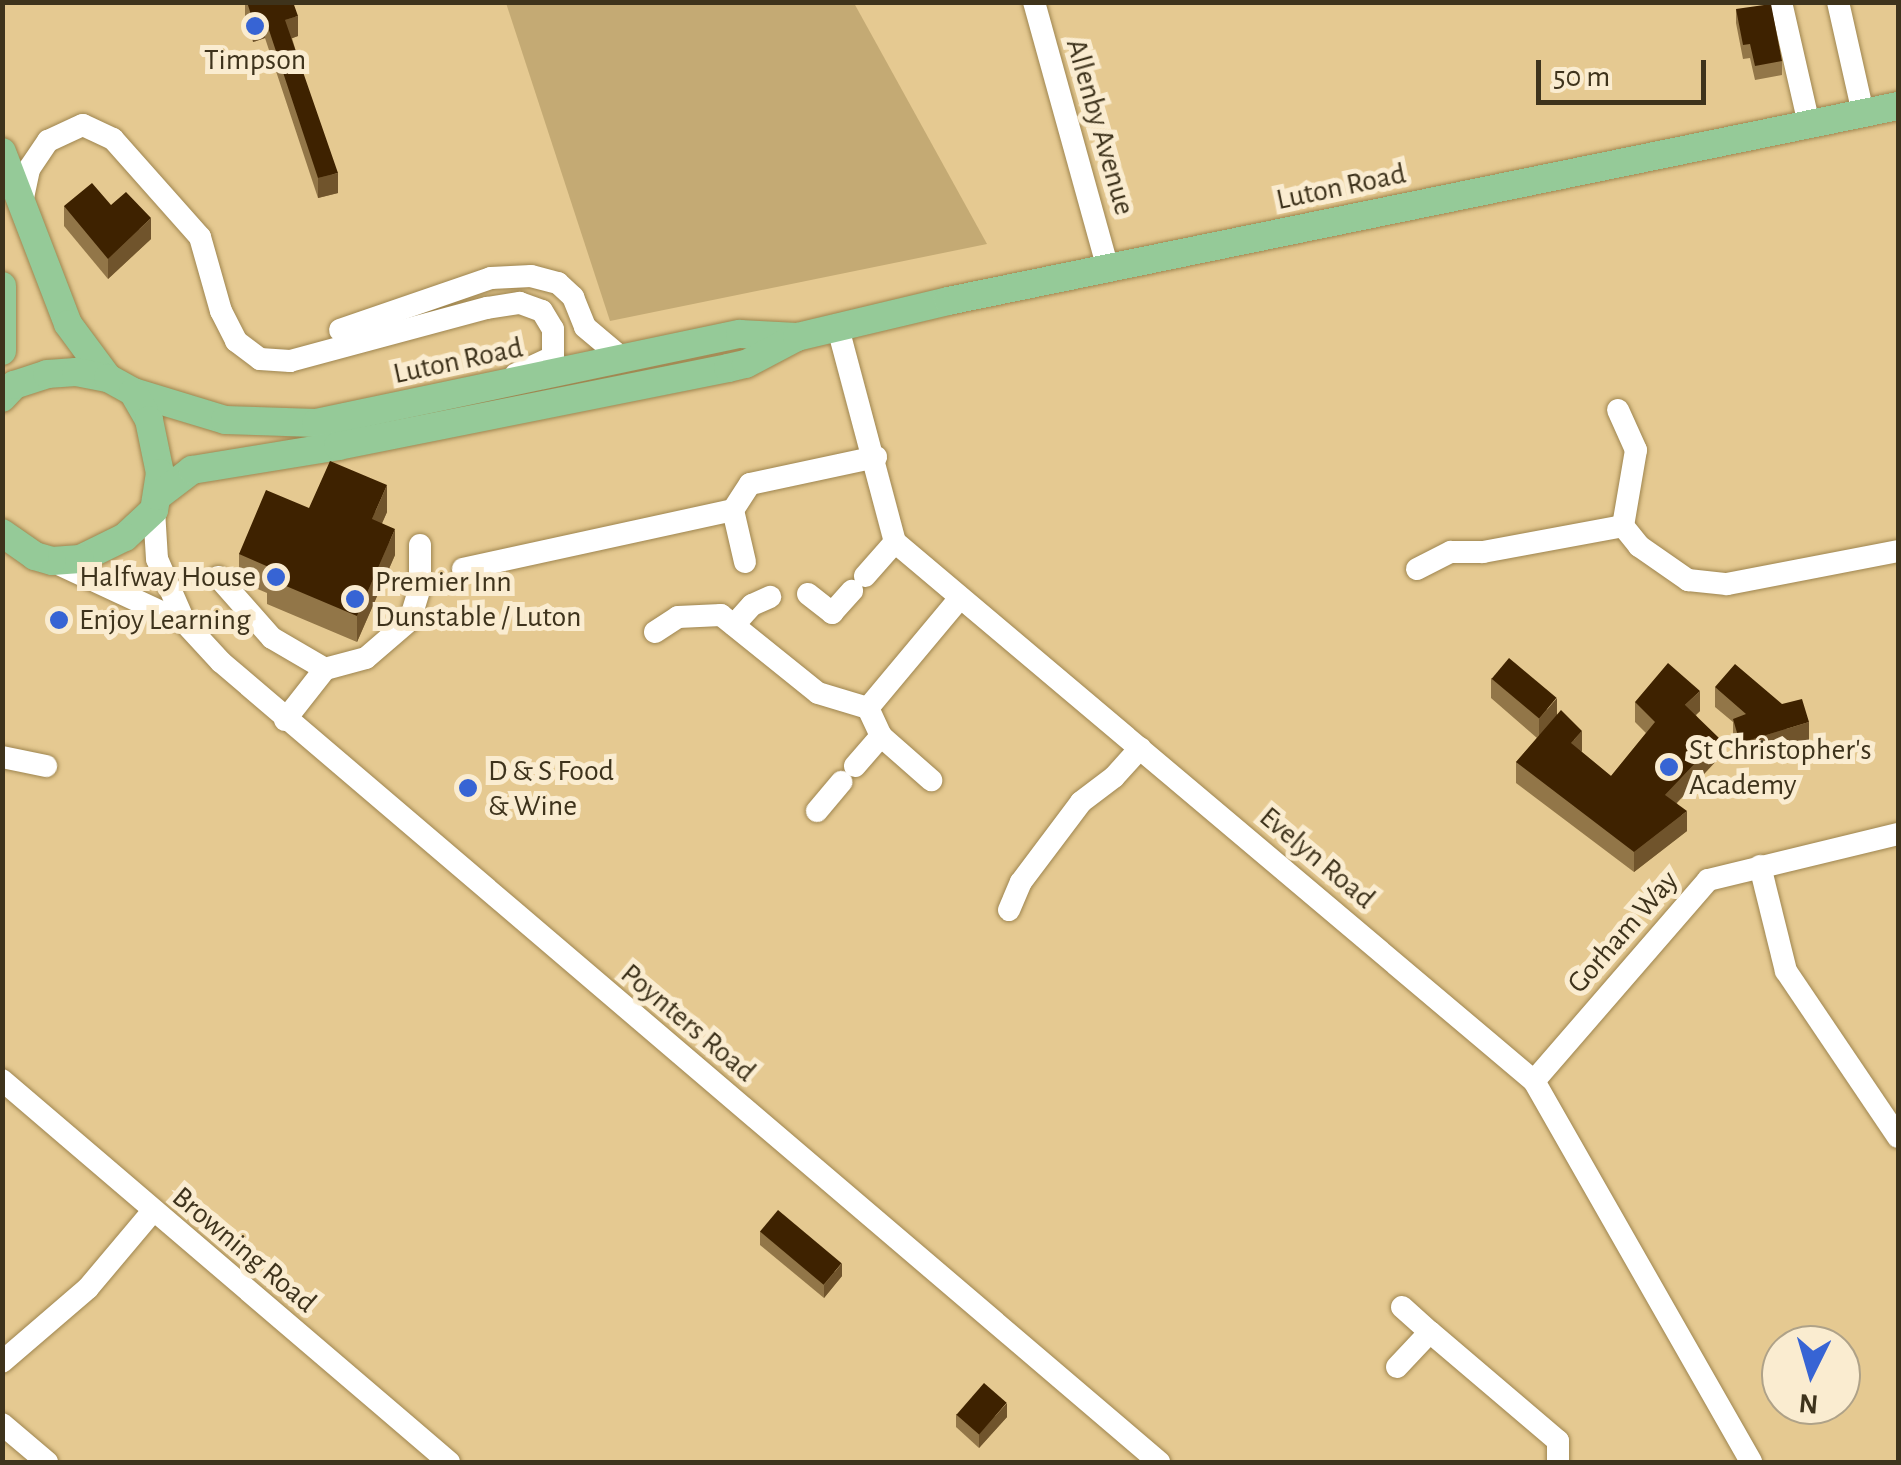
<!DOCTYPE html>
<style>
body{margin:0}
#map{position:relative;width:1901px;height:1465px;overflow:hidden;background:#e5c991;font-family:"Alegreya Sans",sans-serif}
div>[style]{position:absolute}
[style*='--x']{left:calc(var(--x)*1px);top:calc(var(--y)*1px);width:calc(var(--w)*1px);rotate:calc(var(--a)*1deg)}
.green>*{inset:0;background:#c4aa74}
.roads{filter:drop-shadow(0 0 2px #9e854f) drop-shadow(0 0 2px #9e854f)}
.minor>*{height:22px;margin:-11px;padding:0 11px;transform-origin:11px;border-radius:11px;background:#fff}
.major>*{height:28px;margin:-14px;padding:0 14px;transform-origin:14px;border-radius:14px;background:#95ca98}
.wall>*{inset:0;background:#927648}
.shaded-wall>*{inset:0;background:#70542c}
.building>*{inset:0;background:#3e2200;transform-origin:0 0}
.dots>*{width:28px;height:28px;translate:-50% -50%;box-sizing:border-box;border:5px solid #faecd0;border-radius:50%}
span{translate:-50% -50%;white-space:nowrap;text-align:center;line-height:1.15;-webkit-text-stroke:10px #faecd0;paint-order:stroke}
.poi-label{font-size:30px;color:#3e331c}
.right{translate:-100% -50%;text-align:right}
.left{translate:0 -50%;text-align:left}
.street-label{font-size:30px;color:#3e331c}
.frame{position:absolute;inset:0;border:5px solid #3e331c;pointer-events:none}
.north{position:absolute;left:1761px;top:1325px;width:100px;height:100px;box-sizing:border-box;background:#faecd0;border:2px solid #afa288;border-radius:50%;rotate:185deg;font-size:28px;font-weight:700;line-height:40px;text-align:center;color:#3e331c}
.north::after{content:'';display:block;margin:auto;width:35px;height:45px;background:#3764d4;clip-path:polygon(50% 0,100% 100%,50% 72%,0 100%)}
.scale{position:absolute;left:1536px;top:60px;width:170px;height:45px;box-sizing:border-box;border:5px solid #3e331c;border-top:0;padding-left:12px;font-size:30px;line-height:35px;white-space:nowrap;color:#3e331c;-webkit-text-stroke:8px #faecd0;paint-order:stroke}
</style>
<div id="map">
<div class="green">
<div style="clip-path:polygon(506px 3px,854px 3px,987px 244px,610px 321px)"></div>
</div>
<div class="roads">
<div class="minor">
<div style="--x:1034;--y:2;--w:276;--a:74.5"></div>
<div style="--x:1781;--y:2;--w:125;--a:77.1"></div>
<div style="--x:1838;--y:2;--w:114;--a:77.3"></div>
<div style="--x:21;--y:207;--w:39;--a:-78"></div>
<div style="--x:29;--y:169;--w:34;--a:-56"></div>
<div style="--x:48;--y:141;--w:38;--a:-25"></div>
<div style="--x:83;--y:125;--w:33;--a:25"></div>
<div style="--x:113;--y:139;--w:131;--a:48.4"></div>
<div style="--x:200;--y:237;--w:77;--a:74.2"></div>
<div style="--x:221;--y:311;--w:34;--a:63"></div>
<div style="--x:236;--y:341;--w:30;--a:37"></div>
<div style="--x:260;--y:359;--w:30;--a:4"></div>
<div style="--x:290;--y:361;--w:204;--a:-15.1"></div>
<div style="--x:487;--y:308;--w:33;--a:-9"></div>
<div style="--x:520;--y:303;--w:23;--a:20"></div>
<div style="--x:542;--y:311;--w:21;--a:59"></div>
<div style="--x:553;--y:329;--w:28;--a:90"></div>
<div style="--x:553;--y:357;--w:41;--a:155.3"></div>
<div style="--x:838;--y:328;--w:221;--a:75.1"></div>
<div style="--x:895;--y:542;--w:836;--a:40.15"></div>
<div style="--x:1534;--y:1081;--w:438;--a:60.3"></div>
<div style="--x:340;--y:330;--w:160;--a:-19"></div>
<div style="--x:491;--y:278;--w:40;--a:-2.9"></div>
<div style="--x:531;--y:276;--w:28;--a:15"></div>
<div style="--x:558;--y:283;--w:21;--a:43"></div>
<div style="--x:573;--y:297;--w:32;--a:68"></div>
<div style="--x:585;--y:327;--w:50;--a:40.1"></div>
<div style="--x:1618;--y:410;--w:44;--a:65.8"></div>
<div style="--x:1636;--y:450;--w:77;--a:99.7"></div>
<div style="--x:1623;--y:526;--w:26;--a:51"></div>
<div style="--x:1639;--y:546;--w:60;--a:34.8"></div>
<div style="--x:1688;--y:580;--w:39;--a:6"></div>
<div style="--x:1727;--y:584;--w:174;--a:-10.9"></div>
<div style="--x:154;--y:510;--w:49;--a:86.5"></div>
<div style="--x:157;--y:559;--w:70;--a:66.4"></div>
<div style="--x:185;--y:623;--w:53;--a:47.3"></div>
<div style="--x:221;--y:662;--w:1233;--a:40.46"></div>
<div style="--x:52;--y:561;--w:147;--a:25"></div>
<div style="--x:745;--y:562;--w:53;--a:-103"></div>
<div style="--x:733;--y:510;--w:31;--a:-57"></div>
<div style="--x:750;--y:484;--w:129;--a:-12.1"></div>
<div style="--x:463;--y:569;--w:276;--a:-12.3"></div>
<div style="--x:1417;--y:569;--w:38;--a:-27"></div>
<div style="--x:1451;--y:552;--w:32;--a:0"></div>
<div style="--x:1483;--y:552;--w:142;--a:-10.5"></div>
<div style="--x:865;--y:576;--w:45;--a:-48.6"></div>
<div style="--x:218;--y:577;--w:81;--a:48.5"></div>
<div style="--x:272;--y:638;--w:61;--a:30.3"></div>
<div style="--x:808;--y:594;--w:31;--a:38"></div>
<div style="--x:832;--y:613;--w:30;--a:-48"></div>
<div style="--x:734;--y:625;--w:27;--a:-48"></div>
<div style="--x:752;--y:605;--w:20;--a:-24"></div>
<div style="--x:655;--y:632;--w:27;--a:-33"></div>
<div style="--x:678;--y:617;--w:43;--a:-2.7"></div>
<div style="--x:721;--y:615;--w:124;--a:38.8"></div>
<div style="--x:818;--y:693;--w:52;--a:16.7"></div>
<div style="--x:868;--y:708;--w:31;--a:65"></div>
<div style="--x:881;--y:736;--w:67;--a:41.3"></div>
<div style="--x:868;--y:708;--w:142;--a:-50.1"></div>
<div style="--x:285;--y:720;--w:65;--a:-51.9"></div>
<div style="--x:325;--y:669;--w:42;--a:-15"></div>
<div style="--x:366;--y:658;--w:58;--a:-40.8"></div>
<div style="--x:410;--y:620;--w:34;--a:-73"></div>
<div style="--x:420;--y:587;--w:42;--a:-90"></div>
<div style="--x:2;--y:757;--w:45;--a:11.6"></div>
<div style="--x:855;--y:766;--w:40;--a:-49"></div>
<div style="--x:817;--y:811;--w:38;--a:-50"></div>
<div style="--x:1760;--y:866;--w:108;--a:76.1"></div>
<div style="--x:1786;--y:971;--w:200;--a:56"></div>
<div style="--x:1009;--y:910;--w:30;--a:-67"></div>
<div style="--x:1021;--y:882;--w:100;--a:-53.1"></div>
<div style="--x:1081;--y:802;--w:41;--a:-37.1"></div>
<div style="--x:1114;--y:777;--w:39;--a:-48"></div>
<div style="--x:2;--y:1080;--w:588;--a:40.52"></div>
<div style="--x:1534;--y:1081;--w:266;--a:-49.1"></div>
<div style="--x:1708;--y:880;--w:195;--a:-13.6"></div>
<div style="--x:1402;--y:1307;--w:38;--a:42"></div>
<div style="--x:2;--y:1362;--w:113;--a:-40.7"></div>
<div style="--x:88;--y:1288;--w:99;--a:-49.9"></div>
<div style="--x:1397;--y:1367;--w:48;--a:-46.7"></div>
<div style="--x:1430;--y:1332;--w:168;--a:40.4"></div>
<div style="--x:1558;--y:1441;--w:21;--a:90"></div>
<div style="--x:2;--y:1424;--w:59;--a:40.2"></div>
</div>
<div class="major">
<div style="--x:2;--y:152;--w:184;--a:69"></div>
<div style="--x:68;--y:324;--w:67;--a:53.5"></div>
<div style="--x:2;--y:286;--w:65;--a:90"></div>
<div style="--x:133;--y:392;--w:96;--a:16.9"></div>
<div style="--x:225;--y:420;--w:91;--a:1.9"></div>
<div style="--x:316;--y:423;--w:433;--a:-11.9"></div>
<div style="--x:740;--y:334;--w:57;--a:3"></div>
<div style="--x:2;--y:398;--w:18;--a:-47"></div>
<div style="--x:14;--y:385;--w:35;--a:-18"></div>
<div style="--x:47;--y:374;--w:29;--a:-4"></div>
<div style="--x:76;--y:372;--w:33;--a:11"></div>
<div style="--x:108;--y:378;--w:29;--a:29"></div>
<div style="--x:133;--y:392;--w:32;--a:60"></div>
<div style="--x:149;--y:420;--w:54;--a:78.3"></div>
<div style="--x:160;--y:473;--w:37;--a:99"></div>
<div style="--x:154;--y:510;--w:40;--a:137"></div>
<div style="--x:125;--y:537;--w:50;--a:153.9"></div>
<div style="--x:80;--y:559;--w:28;--a:176"></div>
<div style="--x:52;--y:561;--w:18;--a:-164"></div>
<div style="--x:35;--y:556;--w:40;--a:-145.1"></div>
<div style="--x:158;--y:496;--w:43;--a:-37.4"></div>
<div style="--x:192;--y:470;--w:148;--a:-9.3"></div>
<div style="--x:338;--y:446;--w:398;--a:-11.3"></div>
<div style="--x:728;--y:368;--w:18;--a:-13"></div>
<div style="--x:746;--y:364;--w:58;--a:-27.9"></div>
<div style="--x:797;--y:337;--w:155;--a:-13.4"></div>
<div style="--x:948;--y:301;--w:970;--a:-11.6"></div>
</div>
</div>
<div class="wall">
<div style="clip-path:polygon(245px 2px,293px 2px,298px 36px,292px 38px,338px 193px,318px 198px,265px 38px,253px 42px,245px 17px)"></div>
<div style="clip-path:polygon(1736px 9px,1782px 61px,1782px 75px,1755px 80px,1750px 58px,1743px 59px,1736px 23px)"></div>
<div style="clip-path:polygon(111px 205px,151px 239px,108px 279px,64px 226px,64px 206px)"></div>
<div style="clip-path:polygon(309px 508px,387px 512px,382px 523px,395px 555px,357px 642px,267px 604px,267px 593px,239px 581px,239px 554px)"></div>
<div style="clip-path:polygon(1491px 678px,1557px 715px,1582px 752px,1611px 776px,1646px 733px,1635px 722px,1635px 702px,1700px 711px,1696px 715px,1719px 758px,1677px 803px,1687px 831px,1634px 872px,1516px 783px,1516px 762px,1537px 738px,1491px 698px)"></div>
<div style="clip-path:polygon(1715px 687px,1809px 742px,1740px 763px,1733px 740px,1733px 722px,1715px 707px)"></div>
<div style="clip-path:polygon(760px 1231px,842px 1276px,824px 1298px,760px 1245px)"></div>
<div style="clip-path:polygon(956px 1414px,1007px 1417px,979px 1448px,956px 1427px)"></div>
</div>
<div class="shaded-wall">
<div style="clip-path:polygon(298px 16px,298px 36px,285px 41px,285px 20px)"></div>
<div style="clip-path:polygon(265px 18px,265px 38px,253px 42px,253px 21px)"></div>
<div style="clip-path:polygon(338px 173px,338px 193px,318px 198px,318px 178px)"></div>
<div style="clip-path:polygon(151px 218px,151px 239px,108px 279px,108px 259px)"></div>
<div style="clip-path:polygon(387px 485px,387px 512px,372px 546px,372px 519px)"></div>
<div style="clip-path:polygon(395px 529px,395px 555px,357px 642px,357px 616px)"></div>
<div style="clip-path:polygon(1700px 691px,1700px 711px,1685px 725px,1685px 705px)"></div>
<div style="clip-path:polygon(1557px 698px,1557px 718px,1539px 739px,1539px 719px)"></div>
<div style="clip-path:polygon(1809px 722px,1809px 742px,1740px 763px,1740px 743px)"></div>
<div style="clip-path:polygon(1582px 731px,1582px 751px,1571px 763px,1571px 743px)"></div>
<div style="clip-path:polygon(1719px 738px,1719px 758px,1665px 815px,1665px 795px)"></div>
<div style="clip-path:polygon(1687px 811px,1687px 831px,1634px 872px,1634px 852px)"></div>
<div style="clip-path:polygon(842px 1263px,842px 1276px,824px 1298px,824px 1285px)"></div>
<div style="clip-path:polygon(1007px 1403px,1007px 1417px,979px 1448px,979px 1434px)"></div>
</div>
<div class="building">
<div style="clip-path:polygon(247px 2px,293px 2px,298px 16px,285px 20px,338px 173px,318px 178px,265px 18px,253px 21px)"></div>
<div style="clip-path:polygon(1771px 4px,1782px 61px,1755px 66px,1750px 44px,1743px 45px,1736px 9px)"></div>
<div style="clip-path:polygon(92px 183px,111px 205px,126px 192px,151px 218px,108px 259px,64px 206px)"></div>
<div style="clip-path:polygon(330px 461px,387px 485px,372px 519px,395px 529px,357px 616px,267px 578px,271px 568px,239px 554px,266px 490px,309px 508px)"></div>
<div style="left:1509px;top:658px;width:62px;height:27px;rotate:40deg"></div>
<div style="clip-path:polygon(1668px 663px,1700px 691px,1685px 705px,1719px 738px,1665px 795px,1687px 811px,1634px 852px,1516px 762px,1561px 710px,1582px 731px,1571px 743px,1611px 776px,1655px 722px,1635px 702px)"></div>
<div style="clip-path:polygon(1735px 664px,1782px 704px,1802px 699px,1809px 722px,1740px 743px,1733px 719px,1746px 714px,1715px 687px)"></div>
<div style="left:778px;top:1210px;width:83px;height:28px;rotate:40deg"></div>
<div style="left:984px;top:1383px;width:30px;height:42px;rotate:41deg"></div>
</div>
<div class="dots">
<div style="left:255px;top:26px;background:#3764d4"></div>
<div style="left:276px;top:577px;background:#3764d4"></div>
<div style="left:355px;top:599px;background:#3764d4"></div>
<div style="left:59px;top:620px;background:#3764d4"></div>
<div style="left:1669px;top:767px;background:#3764d4"></div>
<div style="left:468px;top:788px;background:#3764d4"></div>
</div>
<div class="poi-label">
<span style="left:255px;top:60px">Timpson</span>
<span class="right" style="left:256px;top:577px">Halfway House</span>
<span class="left" style="left:375px;top:599px">Premier Inn<br>Dunstable / Luton</span>
<span class="left" style="left:79px;top:620px">Enjoy Learning</span>
<span class="left" style="left:1689px;top:767px">St Christopher's<br>Academy</span>
<span class="left" style="left:488px;top:788px">D &amp; S Food<br>&amp; Wine</span>
</div>
<div class="street-label">
<span style="left:1100px;top:127px;rotate:74deg">Allenby Avenue</span>
<span style="left:1341px;top:187px;rotate:-12deg">Luton Road</span>
<span style="left:458px;top:361px;rotate:-12deg">Luton Road</span>
<span style="left:1317px;top:858px;rotate:40deg">Evelyn Road</span>
<span style="left:1623px;top:932px;rotate:-49deg">Gorham Way</span>
<span style="left:688px;top:1023px;rotate:40deg">Poynters Road</span>
<span style="left:244px;top:1250px;rotate:40deg">Browning Road</span>
</div>
<div class="frame"></div>
<div class="north">N</div>
<div class="scale">50 m</div>
</div>
